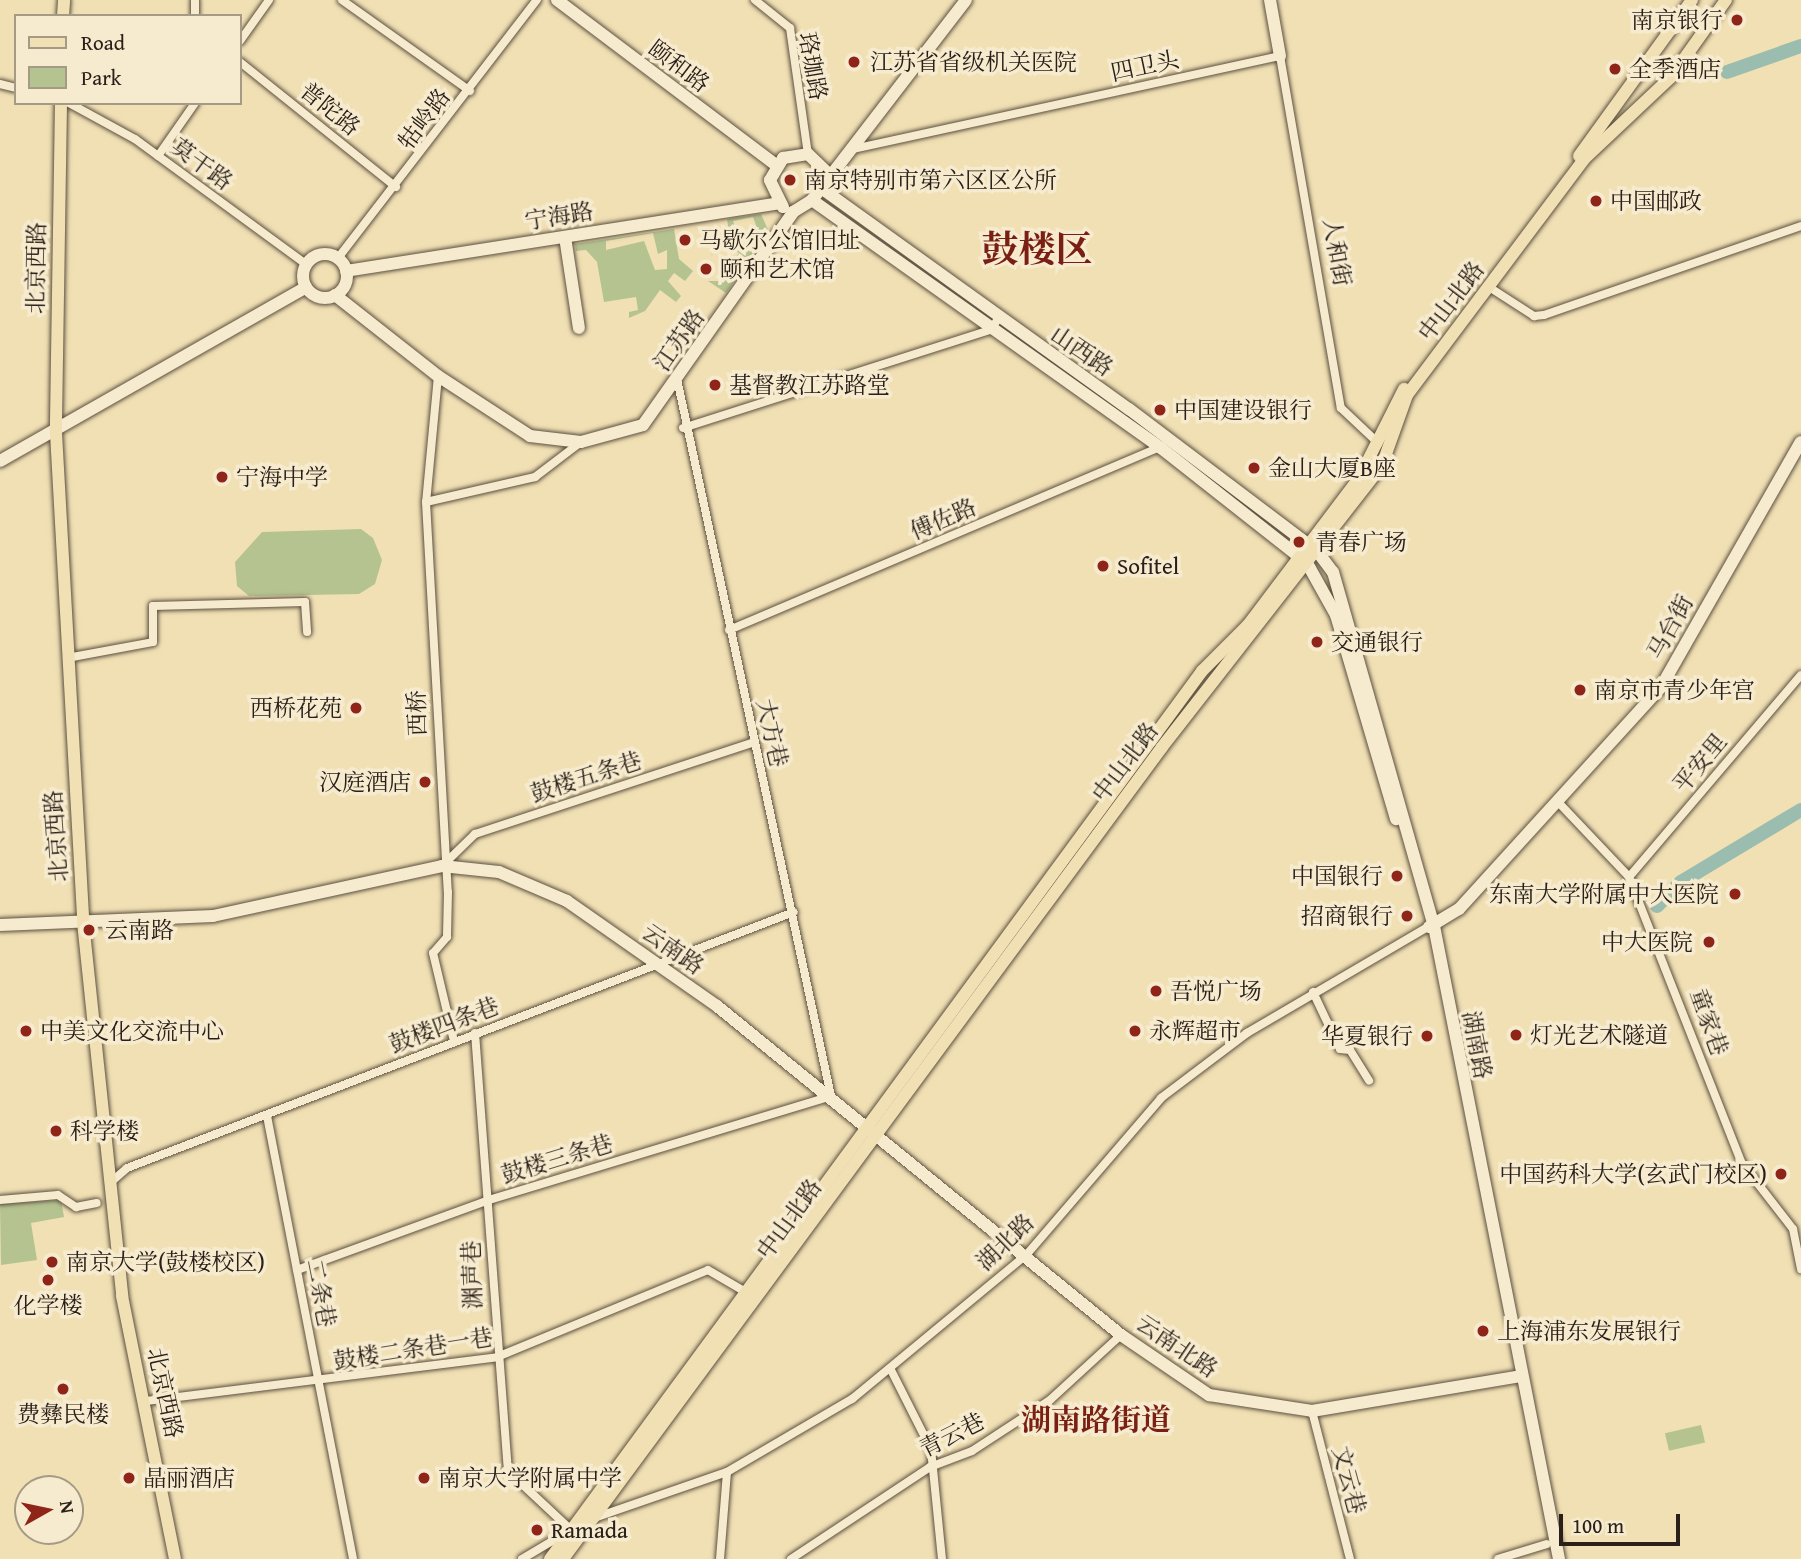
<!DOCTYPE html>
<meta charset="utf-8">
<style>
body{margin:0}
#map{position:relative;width:1801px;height:1559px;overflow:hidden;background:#f1e0b4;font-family:"Gentium Book Plus","Noto Serif SC",serif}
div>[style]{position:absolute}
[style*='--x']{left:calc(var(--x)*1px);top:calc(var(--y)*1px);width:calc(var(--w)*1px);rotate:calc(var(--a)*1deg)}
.green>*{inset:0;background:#b5c390;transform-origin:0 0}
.river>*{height:14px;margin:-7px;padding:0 7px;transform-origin:7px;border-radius:7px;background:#9bbdaf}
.roads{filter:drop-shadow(0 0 2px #5c5040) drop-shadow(0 0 2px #5c5040)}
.street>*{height:8px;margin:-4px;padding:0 4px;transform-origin:4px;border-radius:4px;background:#f6ebce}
.secondary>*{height:12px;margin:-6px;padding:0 6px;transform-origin:6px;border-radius:6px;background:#f6ebce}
.secondary>.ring{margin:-6px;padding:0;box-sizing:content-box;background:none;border:12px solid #f6ebce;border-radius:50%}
.primary>*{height:12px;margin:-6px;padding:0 6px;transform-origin:6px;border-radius:6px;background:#f1e0b4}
.dots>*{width:19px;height:19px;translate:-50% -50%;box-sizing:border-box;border:4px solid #f6ebce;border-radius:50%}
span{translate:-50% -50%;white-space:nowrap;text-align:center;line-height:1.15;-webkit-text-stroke:7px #f6ebce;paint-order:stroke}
.poi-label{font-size:23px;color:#2a2019}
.right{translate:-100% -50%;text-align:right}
.left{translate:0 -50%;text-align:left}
.street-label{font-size:23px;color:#2a2019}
.district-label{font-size:30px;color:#7a1f14;font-weight:700}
.town-label{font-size:37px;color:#7a1f14;font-weight:700}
.legend{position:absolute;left:14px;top:14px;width:228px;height:91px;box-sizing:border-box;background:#f6ebce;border:2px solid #a49a86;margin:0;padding:9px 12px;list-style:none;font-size:21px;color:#2a2019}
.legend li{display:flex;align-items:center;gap:14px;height:35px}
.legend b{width:35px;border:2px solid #a49a86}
.north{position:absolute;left:14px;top:1475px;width:70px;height:70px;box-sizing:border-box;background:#f6ebce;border:2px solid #a49a86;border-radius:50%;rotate:81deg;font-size:19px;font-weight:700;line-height:28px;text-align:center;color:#2a2019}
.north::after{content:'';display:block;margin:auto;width:24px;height:32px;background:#8f2418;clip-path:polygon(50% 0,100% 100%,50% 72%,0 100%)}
.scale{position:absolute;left:1559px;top:1514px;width:121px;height:32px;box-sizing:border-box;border:4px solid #2a2019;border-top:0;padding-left:9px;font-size:21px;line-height:24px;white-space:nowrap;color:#2a2019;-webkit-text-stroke:5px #f6ebce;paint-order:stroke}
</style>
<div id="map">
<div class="green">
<div style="clip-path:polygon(evenodd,761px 214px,769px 232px,726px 293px,708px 281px,718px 281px,739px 253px,726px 244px,709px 257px,730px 238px,727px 219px,761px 214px,753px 217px,758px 231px,744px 251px,733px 221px,753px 217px)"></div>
<div style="clip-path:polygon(evenodd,674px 229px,679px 259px,693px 271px,685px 281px,674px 273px,668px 281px,681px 296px,676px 302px,660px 290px,645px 311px,629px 318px,629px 312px,638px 310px,636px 297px,604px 302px,597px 262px,586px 250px,576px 251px,575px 244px,674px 229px,653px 233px,658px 254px,667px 250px,667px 269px,655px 270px,644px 241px,606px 250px,606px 241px,653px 233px)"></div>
<div style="clip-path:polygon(361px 529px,373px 538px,382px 560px,375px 584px,359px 594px,249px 596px,237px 586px,235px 562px,262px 532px)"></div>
<div style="clip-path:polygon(61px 1200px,64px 1217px,31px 1223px,37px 1260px,1px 1265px,0 1204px)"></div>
<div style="left:1701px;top:1425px;width:18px;height:37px;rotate:77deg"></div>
</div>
<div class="river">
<div style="--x:1727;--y:72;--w:78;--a:-19.4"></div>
<div style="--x:1657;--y:906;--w:34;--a:-45"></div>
<div style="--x:1681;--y:882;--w:140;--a:-31"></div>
</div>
<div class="roads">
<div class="street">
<div style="--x:342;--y:0;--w:157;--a:35.4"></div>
<div style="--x:755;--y:0;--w:45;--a:38.7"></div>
<div style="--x:790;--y:28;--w:127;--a:81.9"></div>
<div style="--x:195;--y:16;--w:16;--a:-90"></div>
<div style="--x:240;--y:41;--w:50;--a:-54.7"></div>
<div style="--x:240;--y:62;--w:200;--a:38.7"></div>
<div style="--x:0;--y:84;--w:16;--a:14"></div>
<div style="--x:69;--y:103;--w:75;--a:28.6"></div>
<div style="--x:135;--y:139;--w:212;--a:36.2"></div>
<div style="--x:853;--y:149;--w:437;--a:-12.3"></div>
<div style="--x:1280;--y:56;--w:357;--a:80.2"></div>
<div style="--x:1341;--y:408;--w:48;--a:43.3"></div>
<div style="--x:158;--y:156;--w:65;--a:-55.1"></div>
<div style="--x:338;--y:258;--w:326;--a:-52.4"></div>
<div style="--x:1489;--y:287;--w:54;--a:32.8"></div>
<div style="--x:1534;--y:316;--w:10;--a:-6"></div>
<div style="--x:1544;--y:315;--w:272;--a:-19.1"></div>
<div style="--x:438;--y:376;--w:127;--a:95.4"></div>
<div style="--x:426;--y:502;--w:391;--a:86.8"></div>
<div style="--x:448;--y:892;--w:45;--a:91.3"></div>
<div style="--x:447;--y:937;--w:21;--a:131"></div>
<div style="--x:433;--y:953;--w:90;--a:76.6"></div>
<div style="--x:683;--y:428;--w:323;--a:-17.7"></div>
<div style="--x:991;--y:330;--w:13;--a:-58"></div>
<div style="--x:426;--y:502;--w:112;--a:-12.9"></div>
<div style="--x:535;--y:477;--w:58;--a:-37.3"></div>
<div style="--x:729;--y:630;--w:469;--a:-23"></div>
<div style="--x:67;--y:658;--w:87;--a:-10.5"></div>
<div style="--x:153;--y:642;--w:36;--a:-90"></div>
<div style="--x:153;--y:606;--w:152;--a:-1.5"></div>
<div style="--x:305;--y:602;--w:30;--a:86"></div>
<div style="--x:1557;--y:801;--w:105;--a:46.5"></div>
<div style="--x:1629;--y:877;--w:306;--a:68.5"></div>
<div style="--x:1741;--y:1162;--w:85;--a:52.2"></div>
<div style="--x:1793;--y:1229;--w:41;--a:78.7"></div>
<div style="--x:442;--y:866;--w:46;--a:-44.1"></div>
<div style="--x:475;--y:834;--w:294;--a:-18.2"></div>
<div style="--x:1629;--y:877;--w:265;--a:-49.6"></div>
<div style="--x:1313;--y:992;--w:63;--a:64.7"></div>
<div style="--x:1340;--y:1049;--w:10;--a:6"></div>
<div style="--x:1350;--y:1050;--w:36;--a:58"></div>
<div style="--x:475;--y:1033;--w:439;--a:85.7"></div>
<div style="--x:508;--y:1471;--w:86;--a:43.1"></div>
<div style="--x:267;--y:1116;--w:451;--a:79"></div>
<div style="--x:111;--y:1182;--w:21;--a:-41"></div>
<div style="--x:127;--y:1168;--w:714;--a:-21"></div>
<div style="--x:0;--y:1200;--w:58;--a:-4.9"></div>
<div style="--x:58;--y:1195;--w:22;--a:34"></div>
<div style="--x:76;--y:1207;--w:21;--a:-11"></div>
<div style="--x:297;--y:1270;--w:204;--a:-20"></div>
<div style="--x:489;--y:1200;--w:357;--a:-16.9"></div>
<div style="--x:831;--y:1096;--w:733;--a:-102.12"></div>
<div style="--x:890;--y:1368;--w:91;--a:63.2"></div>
<div style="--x:931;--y:1449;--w:111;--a:84.3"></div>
<div style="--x:146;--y:1401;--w:354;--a:-7.1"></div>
<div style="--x:497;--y:1357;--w:228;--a:-22.4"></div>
<div style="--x:708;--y:1270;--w:48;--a:30.3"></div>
<div style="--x:1312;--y:1411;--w:153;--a:75.6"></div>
<div style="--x:594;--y:1518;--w:141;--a:-19.1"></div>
<div style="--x:727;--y:1472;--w:145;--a:-30.3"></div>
<div style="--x:852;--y:1399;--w:227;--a:-39.6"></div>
<div style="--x:1027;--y:1254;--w:206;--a:-49.3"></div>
<div style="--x:1161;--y:1098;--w:108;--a:-37.1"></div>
<div style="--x:1247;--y:1033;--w:210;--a:-30.4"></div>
<div style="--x:522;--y:1559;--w:49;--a:-30.8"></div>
<div style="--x:720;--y:1559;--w:87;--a:-85.4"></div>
<div style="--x:791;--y:1559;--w:167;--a:-33.5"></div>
<div style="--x:930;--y:1467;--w:45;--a:-20.9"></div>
<div style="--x:972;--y:1451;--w:93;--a:-33.2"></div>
<div style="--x:1050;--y:1400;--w:96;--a:-42.5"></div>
<div style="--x:1498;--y:1559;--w:51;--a:-17"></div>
</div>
<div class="secondary">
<div style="--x:557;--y:0;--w:274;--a:37"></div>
<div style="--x:1270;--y:0;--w:57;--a:79.9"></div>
<div style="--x:821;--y:188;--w:379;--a:35.7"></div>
<div style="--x:1129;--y:409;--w:236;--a:37.1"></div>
<div style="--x:1317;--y:551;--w:26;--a:53"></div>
<div style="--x:1333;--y:572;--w:368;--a:74.1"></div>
<div style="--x:1434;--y:926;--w:645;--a:78.83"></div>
<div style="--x:812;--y:200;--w:428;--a:35.4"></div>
<div style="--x:1161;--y:448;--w:186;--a:38.2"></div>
<div style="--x:1307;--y:563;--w:60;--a:60.9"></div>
<div style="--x:1336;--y:615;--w:213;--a:73.6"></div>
<div style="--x:783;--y:207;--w:30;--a:-116"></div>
<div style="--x:770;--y:180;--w:26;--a:-59"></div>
<div style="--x:783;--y:158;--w:25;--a:-9"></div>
<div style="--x:808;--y:154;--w:28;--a:44"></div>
<div style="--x:565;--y:237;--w:92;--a:81.3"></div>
<div class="ring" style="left:303px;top:254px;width:32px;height:32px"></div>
<div style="--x:346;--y:271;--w:437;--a:-8.9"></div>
<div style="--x:335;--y:295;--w:131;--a:38.2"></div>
<div style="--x:438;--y:376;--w:110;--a:33.1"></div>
<div style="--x:530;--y:436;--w:51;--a:6.7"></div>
<div style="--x:581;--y:442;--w:64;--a:-15.3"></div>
<div style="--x:643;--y:425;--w:261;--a:-54.8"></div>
<div style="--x:793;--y:212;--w:22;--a:-32"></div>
<div style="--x:812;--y:200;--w:252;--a:-52.4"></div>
<div style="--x:0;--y:461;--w:352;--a:-29.6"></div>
<div style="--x:0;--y:925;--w:213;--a:-2.4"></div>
<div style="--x:213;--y:916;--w:234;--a:-12.3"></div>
<div style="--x:442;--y:866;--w:57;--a:6"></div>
<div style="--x:499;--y:872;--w:74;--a:23.1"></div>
<div style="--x:567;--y:901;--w:183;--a:35"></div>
<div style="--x:717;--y:1006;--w:521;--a:39.16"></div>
<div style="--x:1121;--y:1335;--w:107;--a:34.3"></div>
<div style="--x:1209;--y:1395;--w:104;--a:8.8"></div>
<div style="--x:1312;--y:1411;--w:213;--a:-9.5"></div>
<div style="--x:1429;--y:927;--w:35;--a:-31"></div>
<div style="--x:1459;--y:909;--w:300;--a:-47.7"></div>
<div style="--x:1661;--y:687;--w:282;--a:-60.3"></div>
</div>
<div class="primary">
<div style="--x:63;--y:16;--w:16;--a:-86"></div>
<div style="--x:61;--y:103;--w:330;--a:90.9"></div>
<div style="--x:56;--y:433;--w:490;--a:86.8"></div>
<div style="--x:83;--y:922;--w:376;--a:84"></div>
<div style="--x:122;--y:1296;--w:268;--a:78.6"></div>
<div style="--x:1579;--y:156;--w:193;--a:-54.1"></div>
<div style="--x:550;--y:1559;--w:1102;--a:-53.71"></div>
<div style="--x:1202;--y:671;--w:65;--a:-45"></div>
<div style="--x:1248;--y:625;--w:184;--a:-52.9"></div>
<div style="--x:1359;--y:478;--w:100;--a:-63.2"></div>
<div style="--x:563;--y:1559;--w:1009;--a:-53.58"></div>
<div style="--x:1162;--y:747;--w:358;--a:-52"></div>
<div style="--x:1382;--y:465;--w:74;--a:-70.3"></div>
<div style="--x:1407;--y:395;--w:295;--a:-53.1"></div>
<div style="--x:1584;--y:159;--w:120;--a:-43.3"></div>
<div style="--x:1671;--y:77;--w:95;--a:-54.5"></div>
</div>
</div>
<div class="dots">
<div style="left:1737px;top:20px;background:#8f2418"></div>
<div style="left:854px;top:62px;background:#8f2418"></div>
<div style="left:1615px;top:69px;background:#8f2418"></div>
<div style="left:790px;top:180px;background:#8f2418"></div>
<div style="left:1596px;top:201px;background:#8f2418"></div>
<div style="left:685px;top:240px;background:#8f2418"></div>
<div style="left:706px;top:269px;background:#8f2418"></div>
<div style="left:715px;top:385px;background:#8f2418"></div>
<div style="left:1160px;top:410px;background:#8f2418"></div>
<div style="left:1254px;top:468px;background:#8f2418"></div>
<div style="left:222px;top:477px;background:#8f2418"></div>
<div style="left:1299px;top:542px;background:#8f2418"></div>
<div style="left:1103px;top:566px;background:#8f2418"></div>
<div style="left:1317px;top:642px;background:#8f2418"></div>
<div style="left:1580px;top:690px;background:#8f2418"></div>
<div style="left:356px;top:708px;background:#8f2418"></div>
<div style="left:425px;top:782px;background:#8f2418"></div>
<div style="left:1397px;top:876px;background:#8f2418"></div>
<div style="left:1735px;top:894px;background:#8f2418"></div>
<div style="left:1407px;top:916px;background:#8f2418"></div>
<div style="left:89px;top:930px;background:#8f2418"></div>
<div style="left:1709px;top:942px;background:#8f2418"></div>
<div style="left:1156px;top:991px;background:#8f2418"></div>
<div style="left:26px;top:1031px;background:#8f2418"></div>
<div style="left:1135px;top:1031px;background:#8f2418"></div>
<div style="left:1516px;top:1035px;background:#8f2418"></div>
<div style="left:1427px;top:1036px;background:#8f2418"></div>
<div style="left:56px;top:1131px;background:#8f2418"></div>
<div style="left:1781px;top:1174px;background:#8f2418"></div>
<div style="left:52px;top:1262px;background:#8f2418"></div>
<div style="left:48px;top:1280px;background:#8f2418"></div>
<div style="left:1483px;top:1331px;background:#8f2418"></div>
<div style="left:63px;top:1389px;background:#8f2418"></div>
<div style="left:129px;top:1478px;background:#8f2418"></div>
<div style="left:424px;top:1478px;background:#8f2418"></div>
<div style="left:537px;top:1530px;background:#8f2418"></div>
</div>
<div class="poi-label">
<span class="right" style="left:1723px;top:20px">南京银行</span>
<span class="left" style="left:870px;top:62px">江苏省省级机关医院</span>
<span class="left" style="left:1629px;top:69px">全季酒店</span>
<span class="left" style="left:804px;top:180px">南京特别市第六区区公所</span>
<span class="left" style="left:1610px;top:201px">中国邮政</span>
<span class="left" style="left:699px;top:240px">马歇尔公馆旧址</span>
<span class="left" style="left:720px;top:269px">颐和艺术馆</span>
<span class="left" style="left:729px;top:385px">基督教江苏路堂</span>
<span class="left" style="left:1174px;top:410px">中国建设银行</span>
<span class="left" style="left:1268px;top:468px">金山大厦B座</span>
<span class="left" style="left:236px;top:477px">宁海中学</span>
<span class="left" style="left:1315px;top:542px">青春广场</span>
<span class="left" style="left:1117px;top:566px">Sofitel</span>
<span class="left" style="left:1331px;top:642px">交通银行</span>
<span class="left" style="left:1594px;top:690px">南京市青少年宫</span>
<span class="right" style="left:342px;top:708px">西桥花苑</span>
<span class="right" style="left:411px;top:782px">汉庭酒店</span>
<span class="right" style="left:1383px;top:876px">中国银行</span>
<span class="right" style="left:1719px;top:894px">东南大学附属中大医院</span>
<span class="right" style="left:1393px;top:916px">招商银行</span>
<span class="left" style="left:105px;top:930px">云南路</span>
<span class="right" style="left:1693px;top:942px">中大医院</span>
<span class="left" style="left:1170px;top:991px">吾悦广场</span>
<span class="left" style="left:40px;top:1031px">中美文化交流中心</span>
<span class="left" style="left:1149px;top:1031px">永辉超市</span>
<span class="left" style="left:1530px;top:1035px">灯光艺术隧道</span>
<span class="right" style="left:1413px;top:1036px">华夏银行</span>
<span class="left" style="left:70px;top:1131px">科学楼</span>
<span class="right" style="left:1767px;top:1174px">中国药科大学(玄武门校区)</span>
<span class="left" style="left:66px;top:1262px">南京大学(鼓楼校区)</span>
<span style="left:48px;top:1305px">化学楼</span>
<span class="left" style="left:1497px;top:1331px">上海浦东发展银行</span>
<span style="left:63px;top:1414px">费彝民楼</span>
<span class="left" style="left:143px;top:1478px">晶丽酒店</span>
<span class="left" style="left:438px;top:1478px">南京大学附属中学</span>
<span class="left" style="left:551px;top:1530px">Ramada</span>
</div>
<div class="street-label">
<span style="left:679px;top:66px;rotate:37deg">颐和路</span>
<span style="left:813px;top:66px;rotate:80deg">珞珈路</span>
<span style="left:1145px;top:66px;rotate:-12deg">四卫头</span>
<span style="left:330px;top:109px;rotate:39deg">普陀路</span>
<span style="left:424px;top:119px;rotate:-53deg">牯岭路</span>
<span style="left:202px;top:164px;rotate:36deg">莫干路</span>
<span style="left:559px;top:216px;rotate:-9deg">宁海路</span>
<span style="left:1337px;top:252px;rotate:80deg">人和街</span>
<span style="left:36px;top:268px;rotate:-89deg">北京西路</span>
<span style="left:1451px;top:301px;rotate:-53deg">中山北路</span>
<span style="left:679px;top:340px;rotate:-55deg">江苏路</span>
<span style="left:1082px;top:351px;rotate:34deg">山西路</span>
<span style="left:943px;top:519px;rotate:-23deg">傅佐路</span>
<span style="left:1670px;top:627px;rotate:-61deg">马台街</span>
<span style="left:417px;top:713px;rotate:-92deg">西桥</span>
<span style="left:772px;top:733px;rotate:77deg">大方巷</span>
<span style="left:1125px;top:762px;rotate:-53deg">中山北路</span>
<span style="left:1700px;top:763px;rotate:-50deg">平安里</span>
<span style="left:586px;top:777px;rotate:-18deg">鼓楼五条巷</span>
<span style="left:56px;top:836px;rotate:-94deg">北京西路</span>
<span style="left:673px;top:949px;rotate:35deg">云南路</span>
<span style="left:1709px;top:1022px;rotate:70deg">童家巷</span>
<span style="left:444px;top:1025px;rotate:-21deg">鼓楼四条巷</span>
<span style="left:1477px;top:1045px;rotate:79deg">湖南路</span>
<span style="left:557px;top:1159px;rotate:-17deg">鼓楼三条巷</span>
<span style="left:789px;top:1219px;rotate:-54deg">中山北路</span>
<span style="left:1005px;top:1242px;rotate:-44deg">湖北路</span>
<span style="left:472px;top:1275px;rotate:-92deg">渊声巷</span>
<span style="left:321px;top:1293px;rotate:79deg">二条巷</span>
<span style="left:1177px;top:1346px;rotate:34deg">云南北路</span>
<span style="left:413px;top:1349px;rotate:-9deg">鼓楼二条巷一巷</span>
<span style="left:165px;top:1393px;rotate:78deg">北京西路</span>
<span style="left:952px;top:1435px;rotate:-27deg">青云巷</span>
<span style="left:1349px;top:1480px;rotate:75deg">文云巷</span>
</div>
<div class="district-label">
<span style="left:1096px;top:1419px">湖南路街道</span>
</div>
<div class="town-label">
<span style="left:1037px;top:249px">鼓楼区</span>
</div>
<ul class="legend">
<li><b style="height:9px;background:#f1e0b4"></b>Road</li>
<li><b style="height:19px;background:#b5c390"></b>Park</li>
</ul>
<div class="north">N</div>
<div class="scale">100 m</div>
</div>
